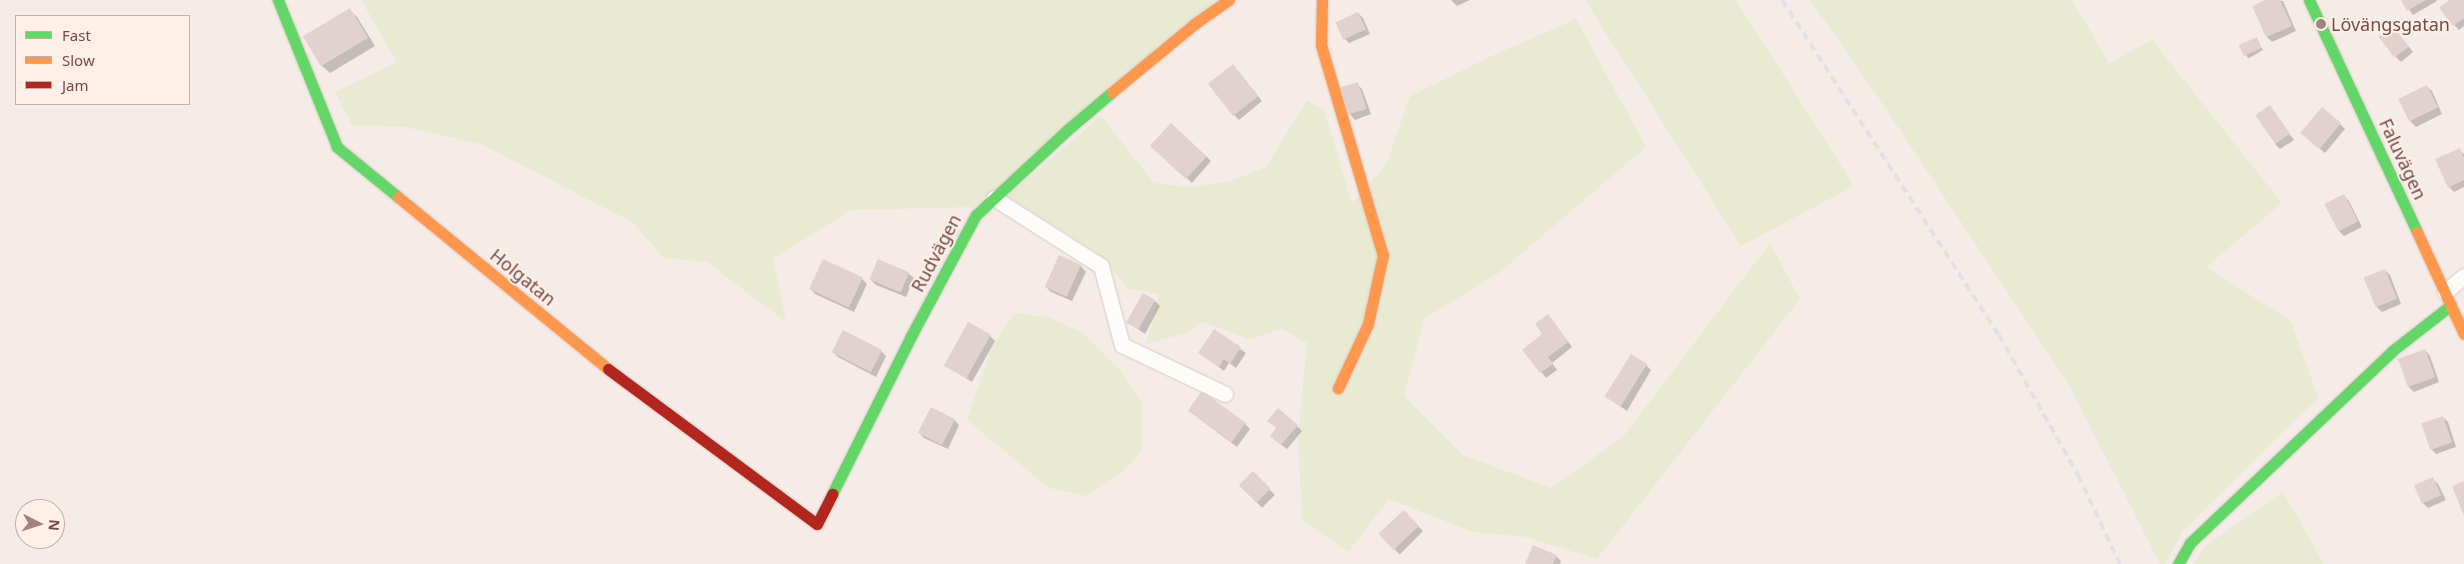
<!DOCTYPE html>
<meta charset="utf-8">
<style>
body{margin:0}
#map{position:relative;width:2464px;height:564px;overflow:hidden;background:#f6ece7;font-family:"Noto Sans",sans-serif}
div>[style]{position:absolute}
[style*='--x']{left:calc(var(--x)*1px);top:calc(var(--y)*1px);width:calc(var(--w)*1px);rotate:calc(var(--a)*1deg)}
.green>*{inset:0;background:#e8ead2}
.shadow>*{inset:0;background:#0003;transform-origin:0 0}
.building>*{inset:0;background:#e2d2cf;transform-origin:0 0}
.roads{filter:drop-shadow(0 0 1px #d7c9c5) drop-shadow(0 0 1px #d7c9c5)}
.street>*{height:15px;margin:-7.5px;padding:0 7.5px;transform-origin:7.5px;border-radius:7.5px;background:#fefcfb}
.fast>*{height:11px;margin:-5.5px;padding:0 5.5px;transform-origin:5.5px;border-radius:5.5px;background:#63d668}
.slow>*{height:11px;margin:-5.5px;padding:0 5.5px;transform-origin:5.5px;border-radius:5.5px;background:#ff974d}
.jam>*{height:11px;margin:-5.5px;padding:0 5.5px;transform-origin:5.5px;border-radius:5.5px;background:#b3261e}
.rail>*{height:4px;margin-top:-2px;transform-origin:0;background:repeating-linear-gradient(90deg,#e2e0e4 0 8px,transparent 0 13px)}
.dots>*{width:14px;height:14px;translate:-50% -50%;box-sizing:border-box;border:2px solid #ffefe7;border-radius:50%}
span{translate:-50% -50%;white-space:nowrap;text-align:center;line-height:1.15;-webkit-text-stroke:4px #ffefe7;paint-order:stroke}
.poi-label{font-size:18px;color:#734b48}
.left{translate:0 -50%;text-align:left}
.street-label{font-size:18px;color:#734b48}
.legend{position:absolute;left:15px;top:15px;width:175px;height:90px;box-sizing:border-box;background:#ffefe7;border:1px solid #c7ada7;margin:0;padding:6px 9px;list-style:none;font-size:15px;color:#734b48}
.legend li{display:flex;align-items:center;gap:10px;height:25px}
.legend b{width:25px;border:1px solid #c7ada7}
.north{position:absolute;left:15px;top:499px;width:50px;height:50px;box-sizing:border-box;background:#ffefe7;border:1px solid #c7ada7;border-radius:50%;rotate:95deg;font-size:14px;font-weight:700;line-height:20px;text-align:center;color:#734b48}
.north::after{content:'';display:block;margin:auto;width:18px;height:22px;background:#a18380;clip-path:polygon(50% 0,100% 100%,50% 72%,0 100%)}
</style>
<div id="map">
<div class="green">
<div style="clip-path:polygon(361px 0,1221px 0,974px 207px,851px 210px,773px 259px,786px 322px,707px 262px,664px 258px,632px 222px,481px 144px,405px 127px,352px 125px,335px 92px,397px 62px)"></div>
<div style="clip-path:polygon(1585px 0,1736px 0,1854px 186px,1741px 246px)"></div>
<div style="clip-path:polygon(1810px 0,2072px 0,2109px 63px,2152px 40px,2282px 203px,2206px 267px,2291px 321px,2318px 398px,2183px 530px,2165px 564px,2160px 564px,2068px 383px,1878px 97px)"></div>
<div style="clip-path:polygon(1576px 19px,1646px 147px,1500px 272px,1424px 319px,1404px 396px,1463px 455px,1551px 488px,1623px 437px,1770px 243px,1800px 299px,1597px 559px,1526px 537px,1473px 532px,1389px 499px,1348px 552px,1302px 520px,1298px 437px,1307px 343px,1282px 329px,1249px 339px,1204px 322px,1186px 333px,1146px 344px,1159px 294px,1128px 289px,1098px 253px,1007px 196px,1101px 116px,1154px 183px,1188px 187px,1231px 181px,1266px 167px,1307px 100px,1324px 110px,1352px 204px,1387px 163px,1410px 96px,1498px 53px)"></div>
<div style="clip-path:polygon(1015px 313px,1047px 317px,1082px 332px,1118px 368px,1141px 401px,1141px 452px,1119px 474px,1085px 496px,1049px 488px,967px 420px,992px 346px)"></div>
<div style="clip-path:polygon(2283px 492px,2324px 564px,2194px 564px,2205px 546px)"></div>
</div>
<div class="shadow">
<div style="clip-path:polygon(1451px 0,1470px 0,1457px 6px)"></div>
<div style="clip-path:polygon(2268px 0,2283px 1px,2296px 31px,2272px 42px,2267px 37px)"></div>
<div style="clip-path:polygon(2402px 0,2436px 0,2437px 1px,2413px 15px)"></div>
<div style="clip-path:polygon(2451px 0,2464px 0,2464px 26px,2459px 30px,2454px 25px)"></div>
<div style="clip-path:polygon(350px 10px,357px 17px,375px 46px,330px 73px,322px 66px,305px 37px)"></div>
<div style="clip-path:polygon(1358px 13px,1363px 18px,1370px 34px,1349px 43px,1344px 38px)"></div>
<div style="clip-path:polygon(2393px 27px,2413px 52px,2401px 62px,2396px 57px)"></div>
<div style="left:2256px;top:38px;width:14px;height:17px;rotate:60deg"></div>
<div style="clip-path:polygon(1238px 71px,1262px 101px,1239px 120px,1234px 115px)"></div>
<div style="clip-path:polygon(1357px 84px,1362px 89px,1371px 114px,1355px 120px,1350px 114px)"></div>
<div style="clip-path:polygon(2426px 86px,2432px 91px,2442px 114px,2416px 127px,2411px 122px,2400px 99px)"></div>
<div style="clip-path:polygon(2270px 107px,2294px 140px,2280px 149px,2275px 144px)"></div>
<div style="clip-path:polygon(2340px 124px,2345px 129px,2325px 153px,2307px 138px)"></div>
<div style="clip-path:polygon(2459px 150px,2464px 154px,2464px 187px,2454px 192px,2449px 187px)"></div>
<div style="clip-path:polygon(1157px 151px,1206px 156px,1211px 161px,1192px 183px)"></div>
<div style="clip-path:polygon(2344px 196px,2349px 201px,2362px 227px,2344px 236px,2339px 231px)"></div>
<div style="clip-path:polygon(1059px 257px,1081px 266px,1086px 272px,1072px 301px,1051px 292px,1046px 287px)"></div>
<div style="clip-path:polygon(2385px 270px,2390px 275px,2401px 304px,2382px 312px,2377px 307px,2365px 278px)"></div>
<div style="clip-path:polygon(908px 273px,914px 278px,906px 297px,876px 285px,871px 280px)"></div>
<div style="clip-path:polygon(862px 279px,867px 284px,854px 312px,815px 294px,810px 288px)"></div>
<div style="clip-path:polygon(1155px 301px,1160px 306px,1145px 334px,1129px 323px)"></div>
<div style="clip-path:polygon(1553px 321px,1572px 347px,1552px 363px,1557px 370px,1546px 378px,1524px 350px,1544px 335px)"></div>
<div style="clip-path:polygon(1214px 331px,1246px 353px,1236px 368px,1229px 363px,1224px 371px,1200px 353px)"></div>
<div style="clip-path:polygon(990px 336px,995px 341px,972px 382px,945px 365px)"></div>
<div style="clip-path:polygon(2425px 350px,2430px 356px,2439px 382px,2414px 392px,2409px 387px,2399px 360px)"></div>
<div style="clip-path:polygon(881px 351px,886px 356px,876px 377px,838px 357px,833px 352px)"></div>
<div style="clip-path:polygon(1646px 365px,1651px 370px,1627px 411px,1607px 397px)"></div>
<div style="clip-path:polygon(1189px 411px,1245px 424px,1250px 429px,1237px 447px)"></div>
<div style="clip-path:polygon(2443px 417px,2448px 422px,2456px 447px,2436px 454px,2431px 449px,2423px 424px)"></div>
<div style="clip-path:polygon(954px 420px,959px 425px,948px 449px,924px 438px,919px 433px)"></div>
<div style="clip-path:polygon(1297px 426px,1302px 431px,1287px 449px,1276px 441px)"></div>
<div style="left:1253px;top:473px;width:31px;height:18px;rotate:45deg"></div>
<div style="clip-path:polygon(2433px 479px,2438px 484px,2446px 500px,2428px 508px,2423px 503px)"></div>
<div style="left:1404px;top:512px;width:27px;height:33px;rotate:45deg"></div>
<div style="clip-path:polygon(1556px 556px,1561px 561px,1560px 564px,1526px 564px)"></div>
</div>
<div class="building">
<div style="clip-path:polygon(2265px 0,2280px 0,2292px 26px,2266px 37px,2252px 6px)"></div>
<div style="clip-path:polygon(2401px 0,2426px 0,2407px 11px)"></div>
<div style="clip-path:polygon(2449px 0,2464px 0,2464px 18px,2453px 26px,2439px 8px)"></div>
<div style="left:350px;top:8px;width:35px;height:55px;rotate:59deg"></div>
<div style="left:1358px;top:12px;width:19px;height:25px;rotate:65deg"></div>
<div style="left:2393px;top:26px;width:26px;height:18px;rotate:53deg"></div>
<div style="left:2257px;top:37px;width:12px;height:20px;rotate:66deg"></div>
<div style="left:1233px;top:64px;width:41px;height:32px;rotate:52deg"></div>
<div style="left:1358px;top:82px;width:28px;height:19px;rotate:72deg"></div>
<div style="left:2427px;top:85px;width:25px;height:32px;rotate:64deg"></div>
<div style="left:2270px;top:105px;width:35px;height:18px;rotate:55deg"></div>
<div style="left:2322px;top:107px;width:25px;height:34px;rotate:40deg"></div>
<div style="left:1171px;top:123px;width:49px;height:31px;rotate:43deg"></div>
<div style="clip-path:polygon(2460px 148px,2464px 158px,2464px 180px,2448px 188px,2435px 159px)"></div>
<div style="left:2344px;top:194px;width:31px;height:22px;rotate:63deg"></div>
<div style="left:1059px;top:255px;width:24px;height:35px;rotate:24deg"></div>
<div style="left:823px;top:259px;width:44px;height:33px;rotate:25deg"></div>
<div style="left:878px;top:259px;width:34px;height:22px;rotate:23deg"></div>
<div style="left:2385px;top:269px;width:32px;height:23px;rotate:68deg"></div>
<div style="left:1143px;top:293px;width:14px;height:34px;rotate:30deg"></div>
<div style="clip-path:polygon(1548px 314px,1568px 342px,1548px 357px,1553px 364px,1540px 373px,1522px 350px,1542px 334px,1535px 324px)"></div>
<div style="left:968px;top:322px;width:26px;height:50px;rotate:29deg"></div>
<div style="clip-path:polygon(1214px 329px,1241px 347px,1230px 364px,1224px 359px,1219px 367px,1198px 353px)"></div>
<div style="left:843px;top:330px;width:44px;height:25px;rotate:27deg"></div>
<div style="left:2425px;top:349px;width:30px;height:29px;rotate:70deg"></div>
<div style="left:1631px;top:354px;width:19px;height:50px;rotate:32deg"></div>
<div style="left:1202px;top:391px;width:54px;height:24px;rotate:36deg"></div>
<div style="left:931px;top:407px;width:27px;height:29px;rotate:27deg"></div>
<div style="clip-path:polygon(1278px 408px,1298px 425px,1281px 445px,1270px 436px,1276px 428px,1267px 421px)"></div>
<div style="left:2443px;top:416px;width:28px;height:23px;rotate:71deg"></div>
<div style="left:1253px;top:471px;width:25px;height:20px;rotate:45deg"></div>
<div style="left:2433px;top:477px;width:20px;height:21px;rotate:66deg"></div>
<div style="clip-path:polygon(2464px 481px,2464px 516px,2452px 486px)"></div>
<div style="left:1404px;top:510px;width:22px;height:35px;rotate:47deg"></div>
<div style="clip-path:polygon(1533px 545px,1557px 555px,1553px 564px,1525px 564px)"></div>
</div>
<div class="roads">
<div class="street">
<div style="--x:994;--y:198;--w:127;--a:32.4"></div>
<div style="--x:1101;--y:266;--w:82;--a:75.1"></div>
<div style="--x:1122;--y:345;--w:114;--a:25.4"></div>
<div style="--x:2445;--y:292;--w:25;--a:-40"></div>
</div>
<div class="fast">
<div style="--x:278;--y:0;--w:158;--a:68.1"></div>
<div style="--x:337;--y:147;--w:79;--a:39.3"></div>
<div style="--x:2309;--y:0;--w:256;--a:65"></div>
<div style="--x:832;--y:494;--w:177;--a:-63.4"></div>
<div style="--x:911;--y:336;--w:137;--a:-61.8"></div>
<div style="--x:976;--y:215;--w:123;--a:-43"></div>
<div style="--x:1066;--y:131;--w:60;--a:-40.3"></div>
<div style="--x:2178;--y:564;--w:24;--a:-60"></div>
<div style="--x:2190;--y:543;--w:279;--a:-43.5"></div>
<div style="--x:2392;--y:351;--w:75;--a:-37.9"></div>
</div>
<div class="slow">
<div style="--x:1322;--y:0;--w:45;--a:91.3"></div>
<div style="--x:1321;--y:45;--w:219;--a:73.6"></div>
<div style="--x:1383;--y:255;--w:71;--a:102.3"></div>
<div style="--x:1368;--y:324;--w:71;--a:115.1"></div>
<div style="--x:1112;--y:92;--w:110;--a:-39.5"></div>
<div style="--x:1197;--y:22;--w:39;--a:-35"></div>
<div style="--x:398;--y:197;--w:271;--a:39.3"></div>
<div style="--x:2417;--y:232;--w:112;--a:65.3"></div>
</div>
<div class="jam">
<div style="--x:608;--y:369;--w:260;--a:36.6"></div>
<div style="--x:817;--y:524;--w:34;--a:-63"></div>
</div>
</div>
<div class="rail">
<div style="--x:1782;--y:0;--w:399;--a:57.1"></div>
<div style="--x:1999;--y:335;--w:161;--a:60.6"></div>
<div style="--x:2078;--y:475;--w:98;--a:64.7"></div>
</div>
<div class="dots">
<div style="left:2321px;top:24px;background:#a18380"></div>
</div>
<div class="poi-label">
<span class="left" style="left:2331px;top:24px">Lövängsgatan</span>
</div>
<div class="street-label">
<span style="left:2403px;top:159px;rotate:65deg">Faluvägen</span>
<span style="left:936px;top:253px;rotate:-62deg">Rudvägen</span>
<span style="left:523px;top:277px;rotate:39deg">Holgatan</span>
</div>
<ul class="legend">
<li><b style="height:6px;background:#63d668"></b>Fast</li>
<li><b style="height:6px;background:#ff974d"></b>Slow</li>
<li><b style="height:6px;background:#b3261e"></b>Jam</li>
</ul>
<div class="north">N</div>
</div>
